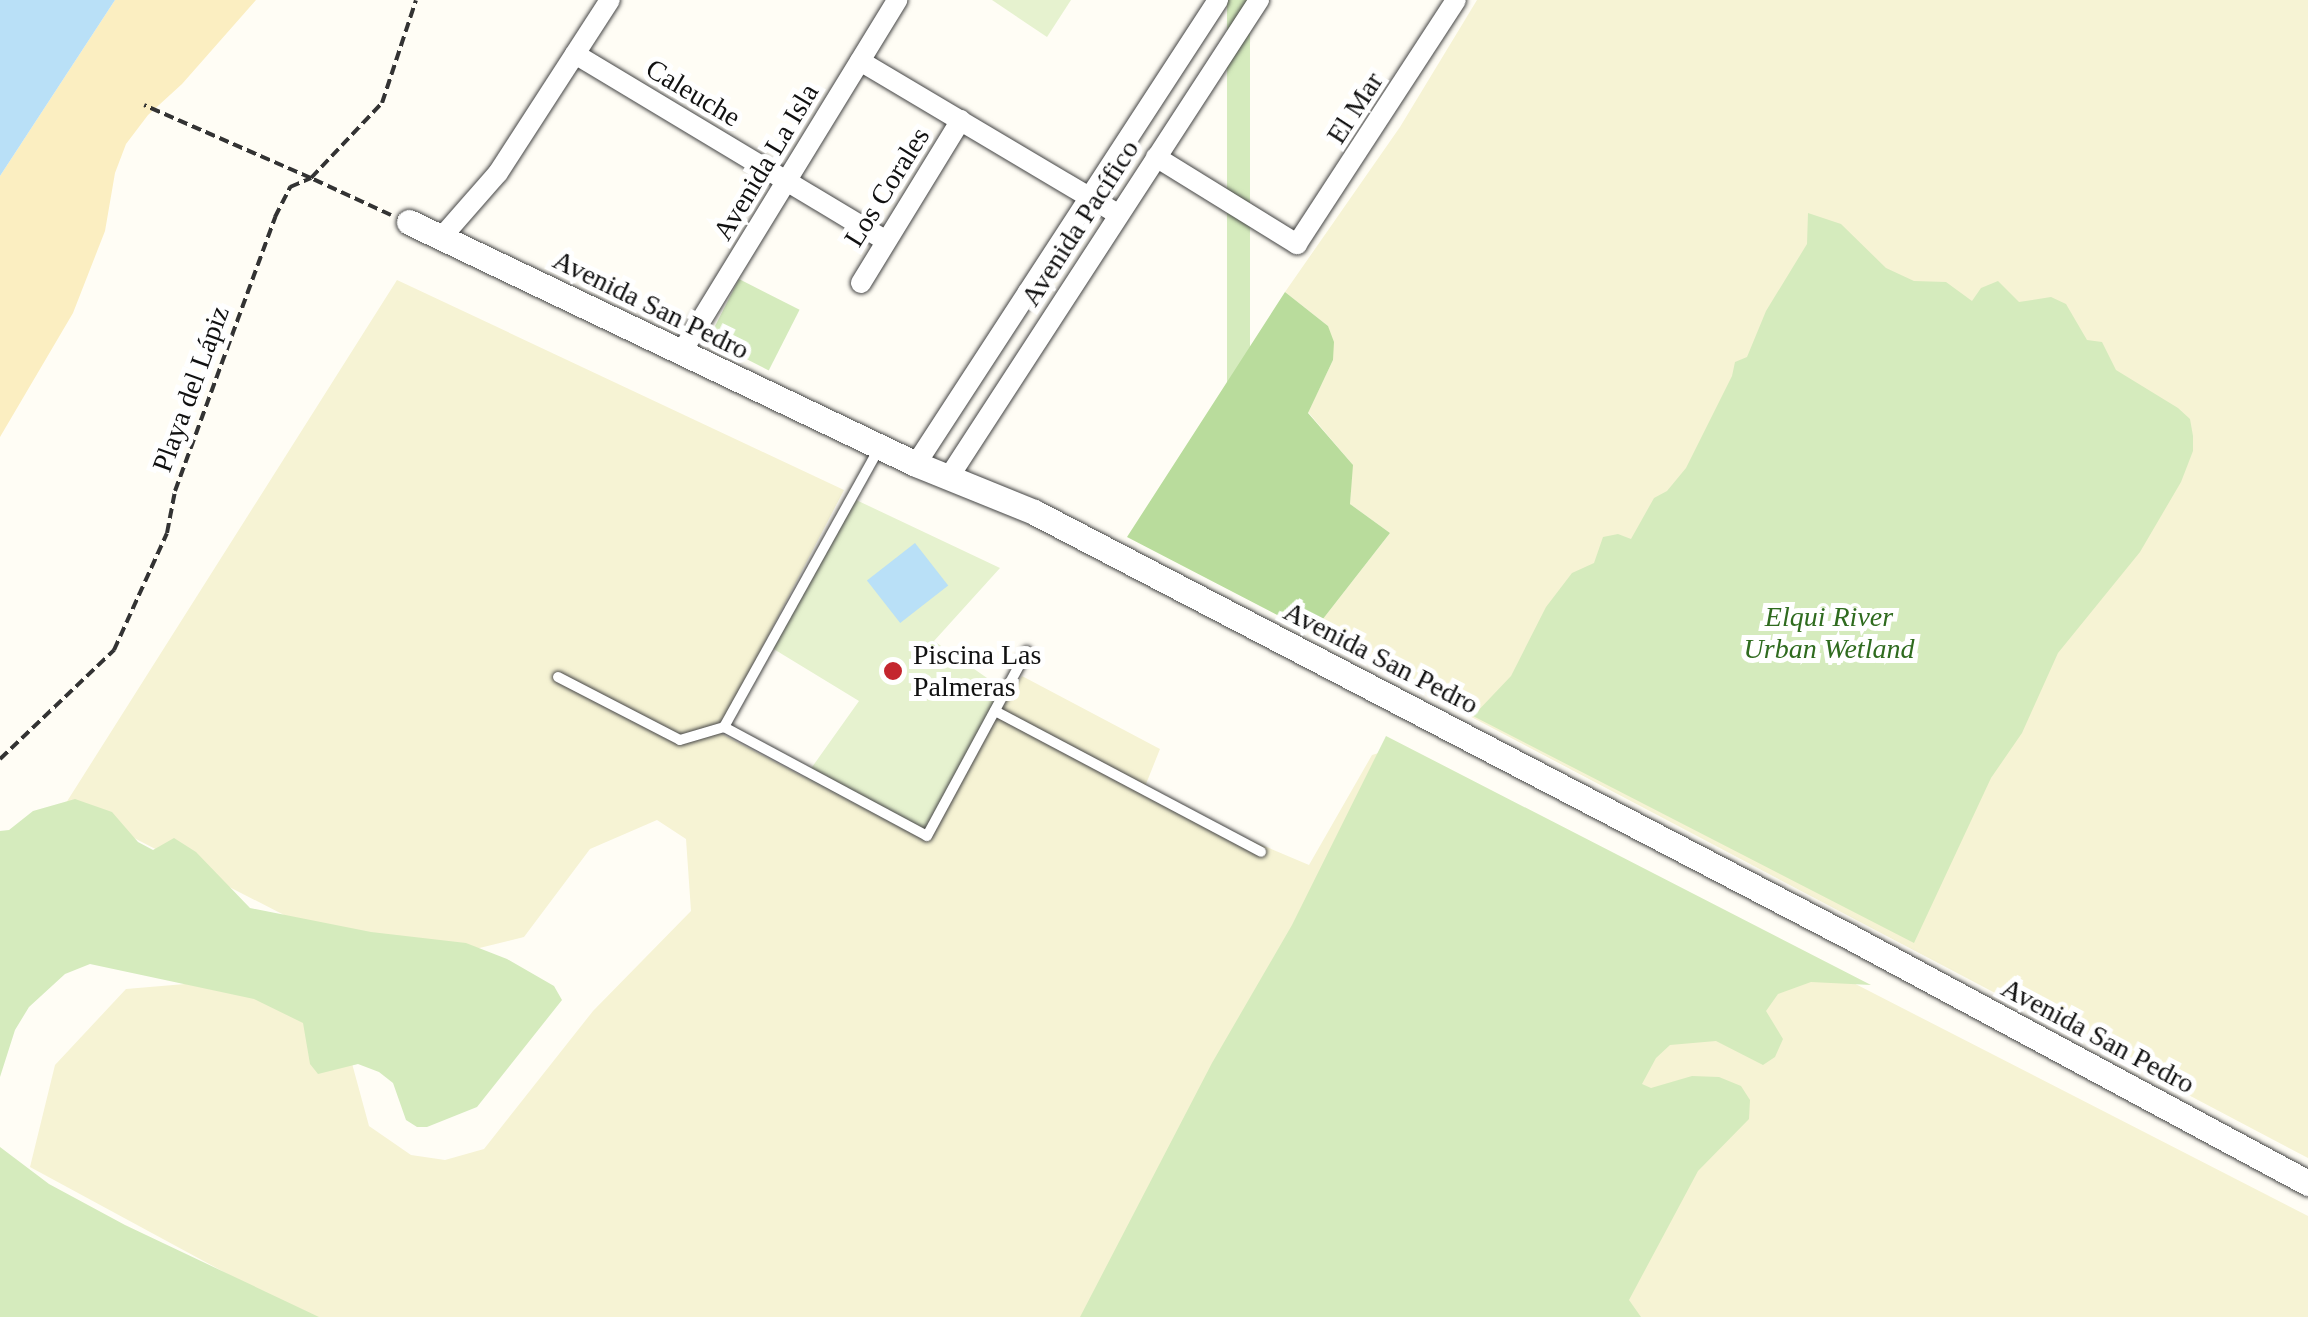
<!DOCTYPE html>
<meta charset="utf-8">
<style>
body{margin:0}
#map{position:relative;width:2308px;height:1317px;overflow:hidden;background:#fffdf5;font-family:Georgia,serif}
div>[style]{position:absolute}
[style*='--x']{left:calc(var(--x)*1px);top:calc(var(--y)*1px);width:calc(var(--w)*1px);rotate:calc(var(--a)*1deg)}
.farmland>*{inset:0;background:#f6f3d4}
.green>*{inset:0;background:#d5ebbd;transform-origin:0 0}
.forest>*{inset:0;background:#b9dc9c}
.sand>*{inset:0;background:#fbeec1}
.pitch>*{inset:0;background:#e6f2cf}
.water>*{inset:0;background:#b9e0f7;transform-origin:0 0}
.path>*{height:4px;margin-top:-2px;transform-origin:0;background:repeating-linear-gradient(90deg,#333 0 10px,transparent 0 15px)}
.roads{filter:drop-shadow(0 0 2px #444) drop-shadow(0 0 2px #444)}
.service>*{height:10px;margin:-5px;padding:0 5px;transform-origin:5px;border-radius:5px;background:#fff}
.minor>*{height:20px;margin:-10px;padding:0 10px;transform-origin:10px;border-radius:10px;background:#fff}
.tertiary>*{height:25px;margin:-12.5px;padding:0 12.5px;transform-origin:12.5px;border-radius:12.5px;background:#fff}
.dots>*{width:28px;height:28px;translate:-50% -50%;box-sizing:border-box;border:5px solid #fff;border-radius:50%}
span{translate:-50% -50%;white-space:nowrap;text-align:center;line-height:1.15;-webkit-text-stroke:10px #fff;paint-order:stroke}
.street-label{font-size:28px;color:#111}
.park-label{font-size:28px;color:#2f6b1f;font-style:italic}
.poi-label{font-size:28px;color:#111}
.left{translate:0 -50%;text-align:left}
</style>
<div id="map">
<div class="farmland">
<div style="clip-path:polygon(1477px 0,2308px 0,2308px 1158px,1312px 633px,1390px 533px,1350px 504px,1352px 464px,1308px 412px,1333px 360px,1328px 326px,1285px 292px,1400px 127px)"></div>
<div style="clip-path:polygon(397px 280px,844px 490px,718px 732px,920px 838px,1022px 676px,1160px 749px,1142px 794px,1309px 865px,1372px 755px,1395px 748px,2308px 1216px,2308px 1317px,307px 1317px,30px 1167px,55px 1065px,126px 989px,278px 976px,341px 1023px,369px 1126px,411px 1155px,445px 1160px,484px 1149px,593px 1011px,691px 911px,686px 839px,657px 820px,590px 849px,524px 937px,459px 953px,317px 932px,66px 803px)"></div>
</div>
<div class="green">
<div style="left:1227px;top:0;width:23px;height:550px"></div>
<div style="clip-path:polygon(1808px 213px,1841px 224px,1886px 268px,1914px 281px,1946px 282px,1972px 301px,1981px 288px,1998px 281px,2019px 302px,2051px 297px,2066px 304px,2087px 340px,2102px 342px,2116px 370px,2178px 408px,2190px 419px,2193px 436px,2193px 451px,2181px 482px,2140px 552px,2058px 653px,2022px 733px,1991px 778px,1914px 943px,1473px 716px,1511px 676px,1546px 607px,1572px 573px,1594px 563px,1603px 537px,1618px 534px,1631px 539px,1654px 498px,1667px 491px,1686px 468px,1732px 376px,1735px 362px,1747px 357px,1766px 311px,1807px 244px)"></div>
<div style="left:739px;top:279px;width:68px;height:68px;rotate:27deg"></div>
<div style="clip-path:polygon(1386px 736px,1871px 985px,1811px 982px,1778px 994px,1766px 1011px,1783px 1039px,1775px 1057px,1763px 1065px,1716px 1041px,1670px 1045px,1656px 1058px,1642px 1084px,1651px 1088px,1692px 1076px,1719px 1077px,1741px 1086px,1750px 1100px,1749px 1119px,1698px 1171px,1629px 1300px,1641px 1317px,1080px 1317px,1212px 1063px,1292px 925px)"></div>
<div style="clip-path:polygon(75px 799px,112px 812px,138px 842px,153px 850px,174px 838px,196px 852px,250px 908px,371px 932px,466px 943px,507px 959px,554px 986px,562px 1000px,477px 1107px,427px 1127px,417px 1127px,406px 1120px,393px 1083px,379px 1072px,358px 1064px,318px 1074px,310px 1064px,303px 1023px,254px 999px,90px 964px,65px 974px,29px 1007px,15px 1030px,0 1077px,0 831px,9px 830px,33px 811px)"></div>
<div style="clip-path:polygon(0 1147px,49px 1184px,125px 1225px,319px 1317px,0 1317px)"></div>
</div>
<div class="forest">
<div style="clip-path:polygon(1285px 292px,1328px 326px,1334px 342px,1333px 360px,1308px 413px,1353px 465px,1350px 504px,1390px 533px,1312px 633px,1127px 537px)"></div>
</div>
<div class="sand">
<div style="clip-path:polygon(115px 0,256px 0,182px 84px,148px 115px,126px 144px,115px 173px,105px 231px,73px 313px,0 437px,0 176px)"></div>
</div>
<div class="pitch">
<div style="clip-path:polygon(992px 0,1071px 0,1047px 37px)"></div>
<div style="clip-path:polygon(852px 498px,1000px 568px,934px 641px,1010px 694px,920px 838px,805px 777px,859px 701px,772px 648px)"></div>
</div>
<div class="water">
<div style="clip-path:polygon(0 0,115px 0,0 176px)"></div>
<div style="left:915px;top:543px;width:54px;height:61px;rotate:52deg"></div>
</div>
<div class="path">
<div style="--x:391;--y:215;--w:88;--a:-155.2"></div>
<div style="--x:311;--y:178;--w:103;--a:-46.6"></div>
<div style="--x:382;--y:103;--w:108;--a:-71.7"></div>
<div style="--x:0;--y:759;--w:158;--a:-43.7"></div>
<div style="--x:114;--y:650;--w:128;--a:-65.6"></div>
<div style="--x:167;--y:533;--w:43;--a:-79.2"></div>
<div style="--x:175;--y:491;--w:292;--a:-69.9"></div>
<div style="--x:275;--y:217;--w:34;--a:-63"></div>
<div style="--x:290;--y:187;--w:23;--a:-23"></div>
<div style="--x:311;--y:178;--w:182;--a:-156.4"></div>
</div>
<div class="roads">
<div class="service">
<div style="--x:558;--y:677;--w:137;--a:27.3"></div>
<div style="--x:680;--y:740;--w:46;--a:-16.5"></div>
<div style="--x:724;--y:727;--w:319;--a:-60.9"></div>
<div style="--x:995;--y:711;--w:301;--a:27.9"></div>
<div style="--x:724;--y:727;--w:230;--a:28.2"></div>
<div style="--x:927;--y:836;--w:210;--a:-61.6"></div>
</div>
<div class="minor">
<div style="--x:575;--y:54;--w:362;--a:31"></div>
<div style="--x:860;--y:61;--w:300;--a:30.7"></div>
<div style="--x:1156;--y:157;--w:166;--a:31.7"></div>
<div style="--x:1297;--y:244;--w:291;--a:-56.9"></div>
<div style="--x:441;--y:238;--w:86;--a:-48.8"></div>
<div style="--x:498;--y:173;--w:206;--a:-57.1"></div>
<div style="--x:861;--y:283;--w:191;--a:-58.5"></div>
<div style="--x:681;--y:353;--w:414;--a:-58.5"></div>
<div style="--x:916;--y:464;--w:554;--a:-56.94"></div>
<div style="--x:949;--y:477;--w:569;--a:-56.98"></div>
</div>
<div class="tertiary">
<div style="--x:409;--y:222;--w:562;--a:25.52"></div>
<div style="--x:916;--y:464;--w:127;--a:22.1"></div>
<div style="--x:1034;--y:512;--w:922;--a:27.51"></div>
<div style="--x:1852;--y:938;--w:518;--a:28.25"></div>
</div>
</div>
<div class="dots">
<div style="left:893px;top:671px;background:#c4262e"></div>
</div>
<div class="street-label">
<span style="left:693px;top:93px;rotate:31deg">Caleuche</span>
<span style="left:1355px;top:108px;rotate:-57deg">El Mar</span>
<span style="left:766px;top:162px;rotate:-59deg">Avenida La Isla</span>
<span style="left:887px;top:187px;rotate:-58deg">Los Corales</span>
<span style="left:1080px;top:223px;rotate:-57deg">Avenida Pacífico</span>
<span style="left:651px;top:305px;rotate:26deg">Avenida San Pedro</span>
<span style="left:191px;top:389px;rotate:-70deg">Playa del Lápiz</span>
<span style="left:1381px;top:658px;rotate:27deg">Avenida San Pedro</span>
<span style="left:2098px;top:1036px;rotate:28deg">Avenida San Pedro</span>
</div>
<div class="park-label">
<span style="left:1829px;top:633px">Elqui River<br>Urban Wetland</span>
</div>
<div class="poi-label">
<span class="left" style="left:913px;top:671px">Piscina Las<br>Palmeras</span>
</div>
</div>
